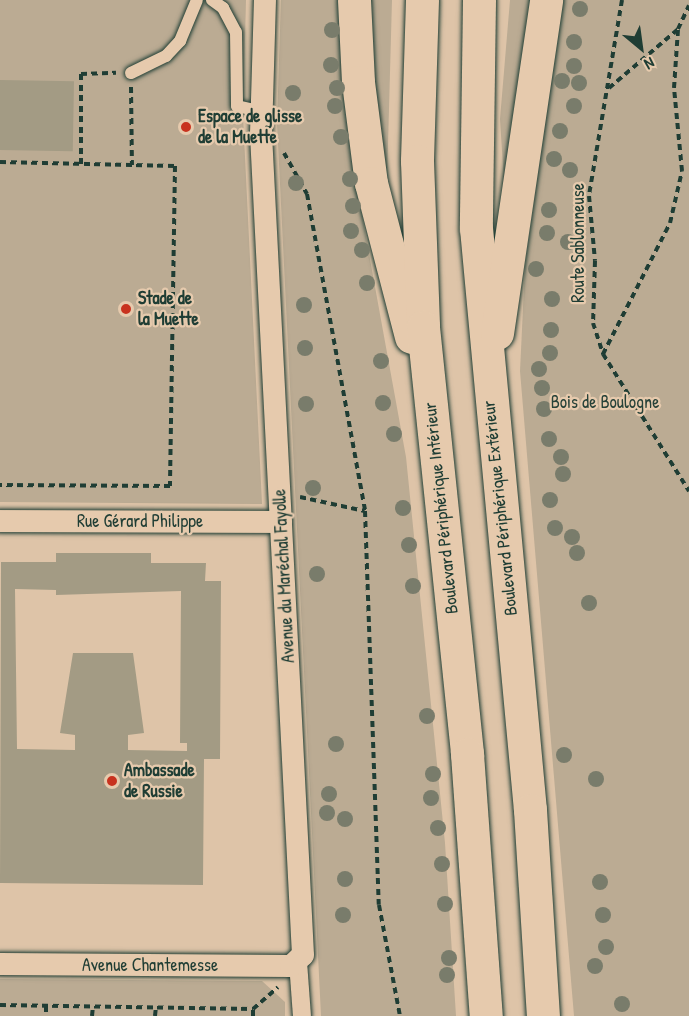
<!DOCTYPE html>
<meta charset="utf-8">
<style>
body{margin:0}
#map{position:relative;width:689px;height:1016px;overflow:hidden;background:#dec4a8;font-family:"Patrick Hand",sans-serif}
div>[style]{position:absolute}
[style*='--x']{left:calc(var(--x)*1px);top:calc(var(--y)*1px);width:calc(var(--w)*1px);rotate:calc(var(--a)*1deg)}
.green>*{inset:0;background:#bbab93}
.building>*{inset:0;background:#a39b84;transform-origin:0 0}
.path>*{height:4px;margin-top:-2px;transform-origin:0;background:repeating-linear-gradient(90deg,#1f3d34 0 6px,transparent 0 10.5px)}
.roads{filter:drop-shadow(0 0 2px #1f3d34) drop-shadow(0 0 2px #1f3d34)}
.service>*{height:12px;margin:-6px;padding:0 6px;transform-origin:6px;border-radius:6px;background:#e6caad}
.pedestrian>*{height:18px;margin:-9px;padding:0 9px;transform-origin:9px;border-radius:9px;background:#e6caad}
.minor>*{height:22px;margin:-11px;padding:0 11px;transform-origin:11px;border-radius:11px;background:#e6caad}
.trunk>*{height:33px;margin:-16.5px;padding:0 16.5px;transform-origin:16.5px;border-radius:16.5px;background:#e6caad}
.trees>*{width:16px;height:16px;margin:-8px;border-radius:50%;background:#797c6b}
.dots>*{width:16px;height:16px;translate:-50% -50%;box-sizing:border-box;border:3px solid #e6caad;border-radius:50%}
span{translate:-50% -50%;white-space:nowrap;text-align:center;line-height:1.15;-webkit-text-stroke:4.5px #e6caad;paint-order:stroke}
.poi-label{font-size:18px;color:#1f3d34;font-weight:700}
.left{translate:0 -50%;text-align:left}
.street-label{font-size:18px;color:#1f3d34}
.park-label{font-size:18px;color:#274239}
.north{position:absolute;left:611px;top:18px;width:60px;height:60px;-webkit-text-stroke:4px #e6caad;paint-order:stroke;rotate:151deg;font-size:16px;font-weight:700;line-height:24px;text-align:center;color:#1f3d34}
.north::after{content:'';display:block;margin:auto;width:21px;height:27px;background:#1f3d34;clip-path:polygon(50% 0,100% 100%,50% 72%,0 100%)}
</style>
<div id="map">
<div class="green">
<div style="clip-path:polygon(0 0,246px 0,243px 116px,262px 504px,0 502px)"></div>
<div style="clip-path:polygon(281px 0,339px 0,351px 155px,406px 457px,445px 843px,456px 1016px,321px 1016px,277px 123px)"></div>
<div style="clip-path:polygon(369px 0,392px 0,387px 181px,372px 82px)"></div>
<div style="clip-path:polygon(510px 0,534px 0,504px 182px,500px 119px)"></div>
<div style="clip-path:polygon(562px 0,689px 0,689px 1016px,574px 1016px,520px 371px,525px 266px)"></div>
<div style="clip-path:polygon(0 979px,262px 981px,285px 1002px,285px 1016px,0 1016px)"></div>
</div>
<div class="building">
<div style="left:0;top:80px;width:74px;height:70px;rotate:1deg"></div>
<div style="clip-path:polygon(evenodd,56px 553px,151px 553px,151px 563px,206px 563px,205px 581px,221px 581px,220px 759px,204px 759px,203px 885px,0 883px,1px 562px,56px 562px,56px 553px,15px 589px,56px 590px,56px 595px,181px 591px,180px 743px,187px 743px,187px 751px,128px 750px,128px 735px,144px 733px,133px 653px,73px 653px,60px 733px,75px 735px,75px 750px,17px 749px,15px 589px)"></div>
</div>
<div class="path">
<div style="--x:622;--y:0;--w:199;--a:99.6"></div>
<div style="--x:589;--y:196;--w:65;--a:84.7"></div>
<div style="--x:595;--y:261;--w:62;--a:91.8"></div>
<div style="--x:593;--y:323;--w:33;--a:72"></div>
<div style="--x:603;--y:354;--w:162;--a:57.9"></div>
<div style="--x:131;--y:87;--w:78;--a:89.3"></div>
<div style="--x:609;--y:88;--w:91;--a:-40.5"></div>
<div style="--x:678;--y:29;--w:26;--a:-65"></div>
<div style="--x:284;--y:153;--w:47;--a:60.7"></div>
<div style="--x:307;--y:194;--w:322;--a:79.6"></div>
<div style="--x:365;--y:511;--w:394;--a:88"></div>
<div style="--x:379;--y:905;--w:113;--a:79.3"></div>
<div style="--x:0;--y:162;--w:175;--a:1.3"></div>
<div style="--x:175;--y:166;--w:320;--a:90.9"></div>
<div style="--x:170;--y:486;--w:170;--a:-179.7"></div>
<div style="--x:81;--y:164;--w:90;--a:-90"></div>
<div style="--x:81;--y:74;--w:35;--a:-2"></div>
<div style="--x:603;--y:354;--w:147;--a:-62.9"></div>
<div style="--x:670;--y:223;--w:53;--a:-77"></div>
<div style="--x:682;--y:171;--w:83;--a:-95.5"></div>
<div style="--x:674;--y:88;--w:59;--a:-86.1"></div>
<div style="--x:300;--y:497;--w:66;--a:12.2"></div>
<div style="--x:0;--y:1005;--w:253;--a:0.9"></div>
<div style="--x:46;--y:1006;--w:10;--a:90"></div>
<div style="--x:92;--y:1016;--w:10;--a:-84"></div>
<div style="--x:155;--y:1016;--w:10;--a:-84"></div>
<div style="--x:253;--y:1016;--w:7;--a:-90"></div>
<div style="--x:253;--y:1009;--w:33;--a:-41"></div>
</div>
<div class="roads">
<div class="service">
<div style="--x:212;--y:0;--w:14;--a:36"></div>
<div style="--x:223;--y:8;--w:27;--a:62"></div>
<div style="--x:236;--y:32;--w:74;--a:89.2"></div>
<div style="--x:237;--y:106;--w:26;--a:13"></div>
<div style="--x:131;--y:73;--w:39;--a:-26"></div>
<div style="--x:166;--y:56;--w:21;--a:-47"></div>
<div style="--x:180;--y:41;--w:44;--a:-67.5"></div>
</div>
<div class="pedestrian">
<div style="--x:298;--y:962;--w:54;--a:85.8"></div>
</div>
<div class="minor">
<div style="--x:0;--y:521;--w:281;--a:0.2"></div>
<div style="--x:0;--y:964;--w:291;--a:0.4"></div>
<div style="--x:291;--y:966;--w:16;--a:-43"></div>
<div style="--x:303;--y:955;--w:822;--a:-92.93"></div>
<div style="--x:261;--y:134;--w:134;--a:-88.3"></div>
</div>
<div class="trunk">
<div style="--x:354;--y:0;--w:82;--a:87.2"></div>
<div style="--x:358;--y:82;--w:102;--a:82.7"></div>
<div style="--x:371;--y:183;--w:159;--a:75.4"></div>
<div style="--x:422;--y:0;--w:161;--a:91.8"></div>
<div style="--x:417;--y:161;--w:166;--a:87.9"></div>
<div style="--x:423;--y:327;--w:429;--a:84.1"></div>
<div style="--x:467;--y:754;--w:263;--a:85.9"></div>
<div style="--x:479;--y:0;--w:228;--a:90.8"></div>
<div style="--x:476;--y:228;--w:584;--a:84.7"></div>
<div style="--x:530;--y:810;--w:206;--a:86.4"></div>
<div style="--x:497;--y:333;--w:337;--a:-81.6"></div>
</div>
</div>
<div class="trees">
<div style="left:580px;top:9px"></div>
<div style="left:332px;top:30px"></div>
<div style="left:574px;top:42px"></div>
<div style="left:331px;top:65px"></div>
<div style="left:574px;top:66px"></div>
<div style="left:562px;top:81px"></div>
<div style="left:579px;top:83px"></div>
<div style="left:337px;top:88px"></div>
<div style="left:293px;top:93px"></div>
<div style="left:335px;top:106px"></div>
<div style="left:574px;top:106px"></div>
<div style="left:560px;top:131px"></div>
<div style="left:341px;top:137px"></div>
<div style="left:554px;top:159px"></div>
<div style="left:570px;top:170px"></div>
<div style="left:350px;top:179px"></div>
<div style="left:296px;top:183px"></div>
<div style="left:353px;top:206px"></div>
<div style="left:549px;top:210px"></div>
<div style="left:351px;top:231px"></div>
<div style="left:547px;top:233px"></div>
<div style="left:568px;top:242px"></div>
<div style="left:362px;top:250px"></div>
<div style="left:536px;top:269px"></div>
<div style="left:367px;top:283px"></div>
<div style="left:552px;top:299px"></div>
<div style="left:304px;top:305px"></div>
<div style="left:551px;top:330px"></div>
<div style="left:305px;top:348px"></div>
<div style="left:550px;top:353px"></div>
<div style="left:381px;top:361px"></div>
<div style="left:539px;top:369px"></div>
<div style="left:542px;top:388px"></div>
<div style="left:383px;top:403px"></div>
<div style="left:306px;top:404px"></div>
<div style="left:544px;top:409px"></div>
<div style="left:394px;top:434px"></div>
<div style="left:549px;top:439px"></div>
<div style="left:561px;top:457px"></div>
<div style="left:563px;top:474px"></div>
<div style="left:313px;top:488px"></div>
<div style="left:550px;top:500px"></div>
<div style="left:403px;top:508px"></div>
<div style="left:555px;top:528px"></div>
<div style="left:572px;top:537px"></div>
<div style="left:409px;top:545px"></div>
<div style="left:577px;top:553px"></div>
<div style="left:317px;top:574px"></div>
<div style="left:413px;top:586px"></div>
<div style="left:589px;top:603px"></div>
<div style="left:427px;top:716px"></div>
<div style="left:336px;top:744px"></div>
<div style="left:564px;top:755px"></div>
<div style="left:433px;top:774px"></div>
<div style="left:596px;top:779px"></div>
<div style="left:329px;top:794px"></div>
<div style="left:431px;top:798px"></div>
<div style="left:327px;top:813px"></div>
<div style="left:345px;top:819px"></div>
<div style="left:438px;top:828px"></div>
<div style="left:442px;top:864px"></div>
<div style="left:345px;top:879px"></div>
<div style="left:600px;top:882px"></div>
<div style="left:445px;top:904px"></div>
<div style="left:343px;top:915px"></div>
<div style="left:603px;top:915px"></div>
<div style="left:606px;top:947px"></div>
<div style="left:449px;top:958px"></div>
<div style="left:595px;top:966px"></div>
<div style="left:447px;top:975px"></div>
<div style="left:622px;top:1004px"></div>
</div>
<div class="dots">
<div style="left:186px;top:127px;background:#c8321e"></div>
<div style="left:126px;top:309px;background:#c8321e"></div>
<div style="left:112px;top:781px;background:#c8321e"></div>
</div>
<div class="poi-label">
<span class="left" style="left:198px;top:127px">Espace de glisse<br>de la Muette</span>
<span class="left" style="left:138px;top:309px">Stade de<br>la Muette</span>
<span class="left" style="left:124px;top:781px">Ambassade<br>de Russie</span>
</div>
<div class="street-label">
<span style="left:578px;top:243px;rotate:-90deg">Route Sablonneuse</span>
<span style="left:441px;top:508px;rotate:-96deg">Boulevard Périphérique Intérieur</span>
<span style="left:500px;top:508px;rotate:-96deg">Boulevard Périphérique Extérieur</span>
<span style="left:140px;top:521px">Rue Gérard Philippe</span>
<span style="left:284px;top:576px;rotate:-93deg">Avenue du Maréchal Fayolle</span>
<span style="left:150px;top:965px">Avenue Chantemesse</span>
</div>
<div class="park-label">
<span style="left:605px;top:402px">Bois de Boulogne</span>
</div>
<div class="north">N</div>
</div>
